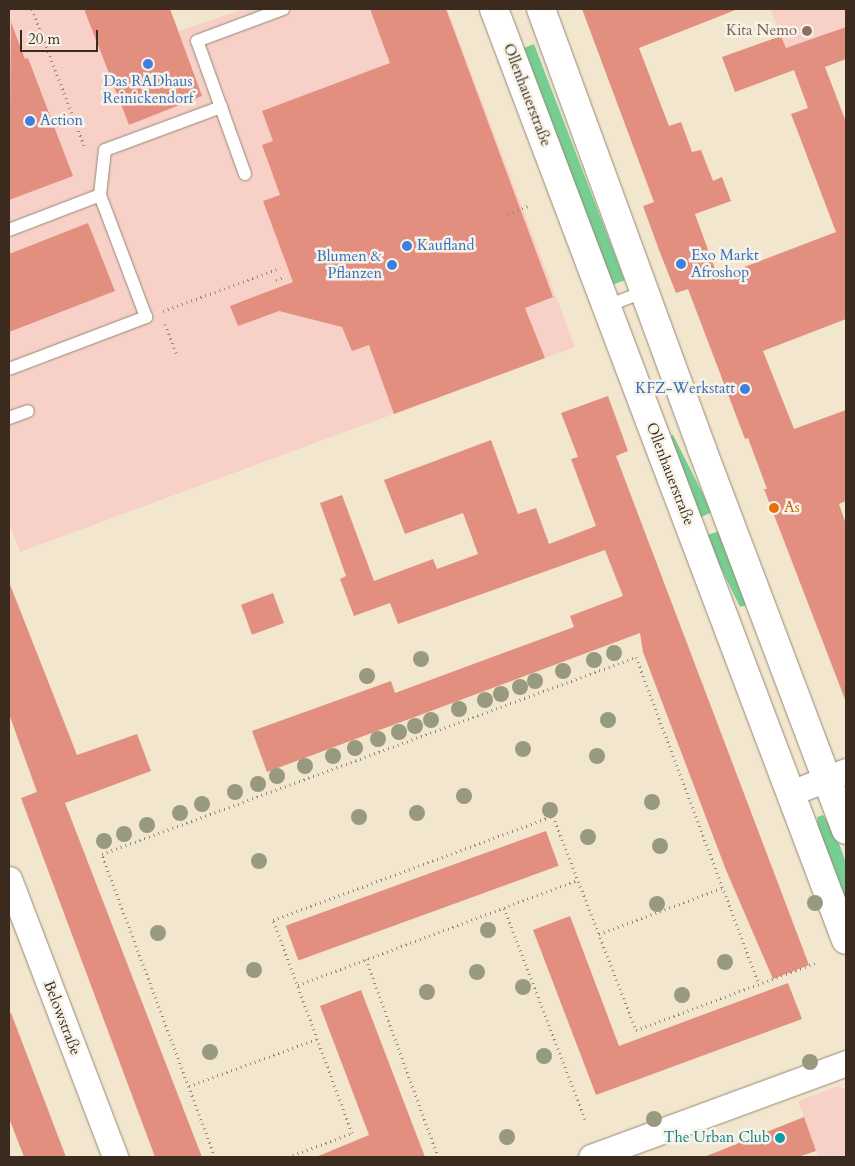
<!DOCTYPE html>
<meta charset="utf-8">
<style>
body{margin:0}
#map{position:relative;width:855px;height:1166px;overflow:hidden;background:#f3e6ce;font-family:Cardo,serif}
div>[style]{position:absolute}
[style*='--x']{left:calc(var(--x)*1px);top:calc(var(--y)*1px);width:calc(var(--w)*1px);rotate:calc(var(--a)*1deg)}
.built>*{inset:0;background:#f7d1c8}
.green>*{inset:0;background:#77ce92;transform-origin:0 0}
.building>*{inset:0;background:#e28f80;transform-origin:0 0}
.path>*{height:3px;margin-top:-1.5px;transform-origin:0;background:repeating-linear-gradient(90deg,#978876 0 1px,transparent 0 5px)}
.roads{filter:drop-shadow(0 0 1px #978876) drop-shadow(0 0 1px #978876)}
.lane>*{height:12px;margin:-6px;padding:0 6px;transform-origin:6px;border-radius:6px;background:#fff}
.street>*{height:25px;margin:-12.5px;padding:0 12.5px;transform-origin:12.5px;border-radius:12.5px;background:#fff}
.secondary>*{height:28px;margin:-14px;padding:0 14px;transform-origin:14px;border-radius:14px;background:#fff}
.trees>*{width:16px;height:16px;margin:-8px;border-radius:50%;background:#989a80}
.dots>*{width:14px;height:14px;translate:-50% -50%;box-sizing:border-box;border:2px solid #f7f3e8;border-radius:50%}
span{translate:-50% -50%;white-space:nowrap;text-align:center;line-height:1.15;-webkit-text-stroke:5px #f7f3e8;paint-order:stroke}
.education-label{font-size:15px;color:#785e54}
.right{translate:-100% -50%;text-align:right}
.shop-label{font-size:15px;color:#366cbe}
.left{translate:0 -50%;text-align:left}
.street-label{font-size:15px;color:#3b2a1e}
.food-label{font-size:15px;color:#c56008}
.culture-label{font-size:15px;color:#0d838f}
.frame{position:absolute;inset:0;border:10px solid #3b2a1e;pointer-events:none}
.scale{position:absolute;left:20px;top:30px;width:78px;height:22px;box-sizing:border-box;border:2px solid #3b2a1e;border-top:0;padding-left:6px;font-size:15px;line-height:18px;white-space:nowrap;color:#3b2a1e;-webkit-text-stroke:4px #f7f3e8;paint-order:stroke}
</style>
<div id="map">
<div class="built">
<div style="clip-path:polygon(9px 9px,170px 9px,179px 31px,243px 9px,447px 9px,575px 347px,20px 552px,9px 523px)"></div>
<div style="clip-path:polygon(770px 9px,846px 9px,846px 27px,786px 49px)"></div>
<div style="clip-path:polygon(838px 1086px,846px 1090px,846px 1157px,818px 1157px,798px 1101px)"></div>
</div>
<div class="green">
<div style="left:534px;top:44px;width:253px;height:14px;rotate:69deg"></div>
<div style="clip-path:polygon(673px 435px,712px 512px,699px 518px,669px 437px)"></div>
<div style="clip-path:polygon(719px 531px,747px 605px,740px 607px,705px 536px)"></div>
<div style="clip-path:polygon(823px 815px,835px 832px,846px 863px,846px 909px,819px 837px,817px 817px)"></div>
</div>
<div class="building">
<div style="clip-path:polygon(84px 9px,170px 9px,202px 96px,129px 125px)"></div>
<div style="clip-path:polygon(370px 9px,446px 9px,553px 297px,525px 308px,545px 358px,394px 414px,369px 345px,352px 351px,342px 327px,279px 311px,238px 326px,230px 306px,293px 282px,263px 201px,280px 195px,262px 145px,273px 141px,262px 111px,390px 63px)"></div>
<div style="clip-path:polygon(582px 9px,738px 9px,639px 48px,669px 126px,681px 122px,692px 152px,701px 150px,713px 181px,722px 177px,731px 201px,695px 214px,718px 277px,836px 232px,791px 114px,808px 108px,794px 70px,735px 92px,722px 57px,781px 36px,786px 48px,846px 27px,846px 59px,825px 67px,846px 122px,846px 319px,763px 351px,794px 429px,846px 410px,846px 501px,839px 504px,846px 524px,846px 702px,764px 489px,767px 489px,748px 438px,745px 439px,688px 289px,676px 293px,659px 250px,643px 206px,654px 202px)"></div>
<div style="clip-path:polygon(11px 22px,25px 59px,28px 58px,73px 176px,9px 200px)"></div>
<div style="clip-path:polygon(88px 223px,115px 291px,9px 332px,9px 254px)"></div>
<div style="clip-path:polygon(608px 396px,628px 451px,616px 456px,809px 965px,773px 979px,726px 870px,643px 652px,640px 633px,267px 772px,252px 731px,391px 681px,395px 693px,574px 627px,570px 616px,623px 596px,605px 550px,398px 624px,390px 603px,354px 616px,340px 579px,346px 576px,320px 503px,342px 495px,374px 581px,433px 559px,437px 569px,478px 554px,463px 513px,405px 534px,384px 480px,491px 440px,518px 514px,536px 508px,549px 544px,596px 526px,571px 459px,578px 457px,561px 413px)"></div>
<div style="clip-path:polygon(9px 582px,77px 755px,137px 734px,151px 771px,65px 803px,202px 1157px,155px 1157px,21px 798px,37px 792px,9px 714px)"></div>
<div style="left:273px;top:593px;width:32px;height:34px;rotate:70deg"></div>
<div style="left:546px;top:831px;width:37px;height:277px;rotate:70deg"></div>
<div style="clip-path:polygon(570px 916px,619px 1046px,788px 983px,802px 1019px,596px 1095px,533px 930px)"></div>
<div style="clip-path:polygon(361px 990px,425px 1157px,316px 1157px,369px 1135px,320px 1006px)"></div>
<div style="clip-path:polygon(9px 1013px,11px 1013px,66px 1157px,24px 1157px,9px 1118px)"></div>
<div style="clip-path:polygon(804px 1117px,816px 1151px,798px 1157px,704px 1157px)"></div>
</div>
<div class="path">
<div style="--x:32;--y:9;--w:146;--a:69.1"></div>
<div style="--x:508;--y:214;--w:24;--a:-22"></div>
<div style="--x:276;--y:280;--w:9;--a:-21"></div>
<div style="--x:163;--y:311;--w:125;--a:-20.2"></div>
<div style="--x:165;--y:324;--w:34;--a:69"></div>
<div style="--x:504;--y:908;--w:229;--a:69"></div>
<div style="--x:599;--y:934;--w:131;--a:-20.5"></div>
<div style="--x:366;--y:959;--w:211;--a:70"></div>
<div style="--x:298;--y:985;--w:299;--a:-20.6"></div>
<div style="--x:189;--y:1086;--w:136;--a:-20.2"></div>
<div style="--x:215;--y:1157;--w:323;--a:-110.5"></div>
<div style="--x:102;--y:854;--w:569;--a:-20.25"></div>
<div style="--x:636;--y:657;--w:349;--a:69.4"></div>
<div style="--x:288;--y:1157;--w:68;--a:-20.6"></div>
<div style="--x:352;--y:1133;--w:227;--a:-110.3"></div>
<div style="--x:273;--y:920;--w:299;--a:-20.4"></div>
<div style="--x:553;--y:816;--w:230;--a:68.8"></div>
<div style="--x:636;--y:1030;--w:194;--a:-20.5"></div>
</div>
<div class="roads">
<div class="lane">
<div style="--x:245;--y:174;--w:141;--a:-109.8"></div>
<div style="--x:197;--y:41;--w:92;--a:-20.4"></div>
<div style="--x:9;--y:230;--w:97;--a:-21"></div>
<div style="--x:607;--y:306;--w:40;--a:-21"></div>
<div style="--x:9;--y:369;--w:147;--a:-20.8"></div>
<div style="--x:146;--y:317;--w:130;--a:-110.7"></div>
<div style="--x:100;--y:195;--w:45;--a:-83.7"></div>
<div style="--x:105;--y:150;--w:124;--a:-20.3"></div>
<div style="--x:9;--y:418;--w:20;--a:-20"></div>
</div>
<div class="street">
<div style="--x:791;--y:793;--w:59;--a:-21.8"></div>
<div style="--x:9;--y:879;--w:298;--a:69.1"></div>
<div style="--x:591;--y:1157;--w:272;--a:-20.2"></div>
</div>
<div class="secondary">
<div style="--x:494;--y:9;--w:995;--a:69.29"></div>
<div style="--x:541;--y:9;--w:469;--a:69.9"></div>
<div style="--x:702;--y:449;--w:407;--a:69.3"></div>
</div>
</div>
<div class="trees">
<div style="left:614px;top:653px"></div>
<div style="left:421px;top:659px"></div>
<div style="left:594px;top:660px"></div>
<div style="left:563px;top:671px"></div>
<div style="left:367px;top:676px"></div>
<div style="left:535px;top:681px"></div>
<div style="left:520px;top:687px"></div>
<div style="left:501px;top:694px"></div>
<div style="left:485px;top:700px"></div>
<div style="left:459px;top:709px"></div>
<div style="left:431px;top:720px"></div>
<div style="left:608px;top:720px"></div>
<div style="left:415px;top:726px"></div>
<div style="left:399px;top:732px"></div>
<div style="left:378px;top:739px"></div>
<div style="left:355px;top:748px"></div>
<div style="left:523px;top:749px"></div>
<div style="left:333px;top:756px"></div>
<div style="left:597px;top:756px"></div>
<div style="left:305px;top:766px"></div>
<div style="left:277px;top:776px"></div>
<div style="left:258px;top:784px"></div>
<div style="left:235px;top:792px"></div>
<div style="left:464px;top:796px"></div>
<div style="left:652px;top:802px"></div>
<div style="left:202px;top:804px"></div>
<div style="left:550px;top:810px"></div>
<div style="left:180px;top:813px"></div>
<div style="left:417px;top:813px"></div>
<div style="left:359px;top:817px"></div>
<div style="left:147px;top:825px"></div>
<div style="left:124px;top:834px"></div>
<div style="left:588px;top:837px"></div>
<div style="left:104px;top:841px"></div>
<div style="left:660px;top:846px"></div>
<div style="left:259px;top:861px"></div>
<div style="left:815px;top:903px"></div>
<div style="left:657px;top:904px"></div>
<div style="left:488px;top:930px"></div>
<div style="left:158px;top:933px"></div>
<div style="left:725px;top:962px"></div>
<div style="left:254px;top:970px"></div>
<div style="left:477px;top:972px"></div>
<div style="left:523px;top:987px"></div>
<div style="left:427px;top:992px"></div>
<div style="left:682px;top:995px"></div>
<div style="left:210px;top:1052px"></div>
<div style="left:544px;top:1056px"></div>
<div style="left:810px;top:1062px"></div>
<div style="left:654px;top:1119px"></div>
<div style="left:507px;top:1137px"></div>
</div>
<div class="dots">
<div style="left:807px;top:31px;background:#8d6e63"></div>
<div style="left:148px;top:64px;background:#3f7fe0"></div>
<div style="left:30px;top:121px;background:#3f7fe0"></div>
<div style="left:407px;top:246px;background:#3f7fe0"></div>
<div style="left:681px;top:264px;background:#3f7fe0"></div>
<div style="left:392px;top:265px;background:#3f7fe0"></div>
<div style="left:745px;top:389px;background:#3f7fe0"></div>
<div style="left:774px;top:508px;background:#e8710a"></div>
<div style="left:780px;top:1138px;background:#0f9aa8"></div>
</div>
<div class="education-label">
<span class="right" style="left:797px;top:31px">Kita Nemo</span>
</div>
<div class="shop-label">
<span style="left:148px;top:90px">Das RADhaus<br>Reinickendorf</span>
<span class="left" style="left:40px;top:121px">Action</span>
<span class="left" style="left:417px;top:246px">Kaufland</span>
<span class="left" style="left:691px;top:264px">Exo Markt<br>Afroshop</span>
<span class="right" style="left:382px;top:265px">Blumen &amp;<br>Pflanzen</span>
<span class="right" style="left:735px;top:389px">KFZ-Werkstatt</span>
</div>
<div class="street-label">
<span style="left:527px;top:95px;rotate:69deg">Ollenhauerstraße</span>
<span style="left:670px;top:474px;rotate:69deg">Ollenhauerstraße</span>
<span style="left:62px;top:1018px;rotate:69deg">Belowstraße</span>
</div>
<div class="food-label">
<span class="left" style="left:784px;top:508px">As</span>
</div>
<div class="culture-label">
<span class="right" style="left:770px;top:1138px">The Urban Club</span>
</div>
<div class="frame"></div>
<div class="scale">20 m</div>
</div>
